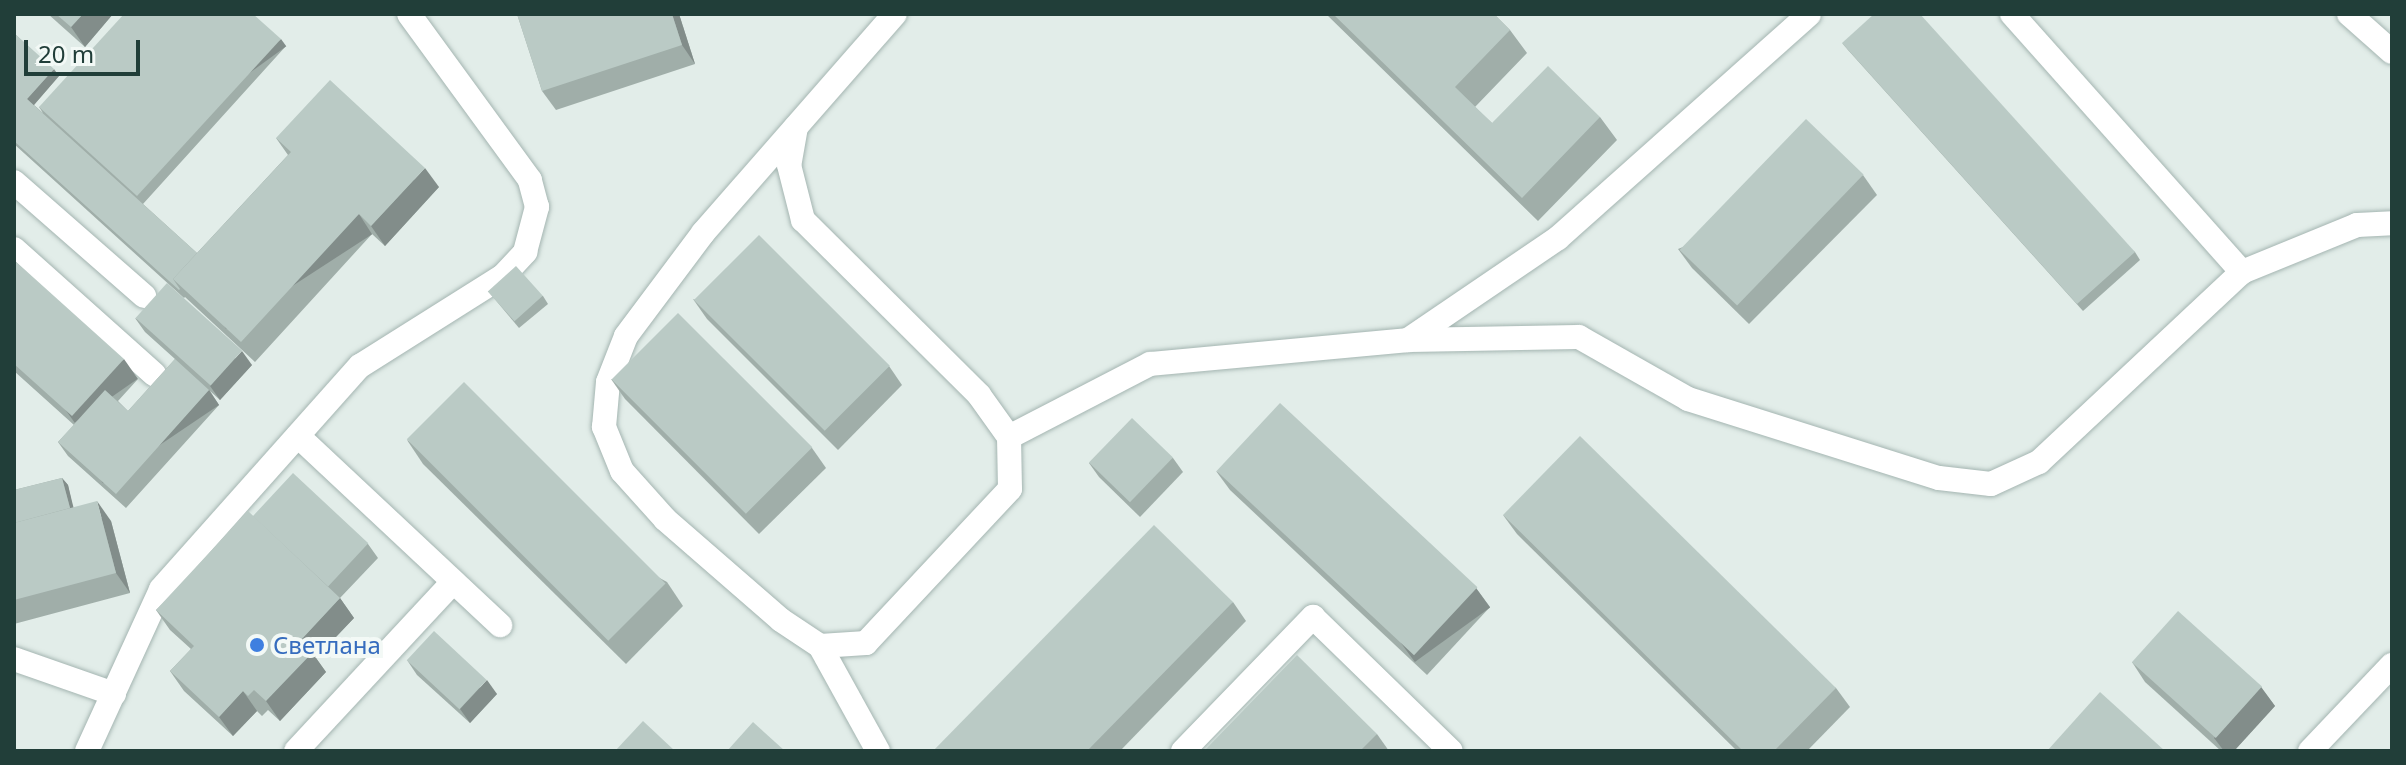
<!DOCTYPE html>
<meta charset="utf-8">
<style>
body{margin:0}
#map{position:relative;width:2406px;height:765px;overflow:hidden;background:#e2ede9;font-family:"Noto Sans",sans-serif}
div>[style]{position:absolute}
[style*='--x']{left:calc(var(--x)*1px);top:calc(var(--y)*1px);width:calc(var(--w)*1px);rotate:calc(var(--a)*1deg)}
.roads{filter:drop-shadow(0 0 2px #a4b5b1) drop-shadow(0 0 2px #a4b5b1)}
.minor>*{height:24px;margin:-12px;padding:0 12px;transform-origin:12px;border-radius:12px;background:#fff}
.wall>*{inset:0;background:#a0aea9}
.shaded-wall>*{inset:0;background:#828d8a;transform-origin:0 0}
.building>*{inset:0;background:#bacac5;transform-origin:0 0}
.dots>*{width:22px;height:22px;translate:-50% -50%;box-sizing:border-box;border:4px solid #f3f9f6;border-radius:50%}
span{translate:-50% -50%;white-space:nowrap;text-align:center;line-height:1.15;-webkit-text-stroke:8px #f3f9f6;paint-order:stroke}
.shop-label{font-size:24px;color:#366cbe}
.left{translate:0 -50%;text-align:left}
.frame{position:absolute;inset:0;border:16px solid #213e39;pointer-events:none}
.scale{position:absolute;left:24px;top:40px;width:116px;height:36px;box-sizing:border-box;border:4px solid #213e39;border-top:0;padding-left:10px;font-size:24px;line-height:28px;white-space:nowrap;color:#213e39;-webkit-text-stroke:6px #f3f9f6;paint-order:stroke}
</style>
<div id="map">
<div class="roads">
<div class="minor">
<div style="--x:2012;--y:14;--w:346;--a:48.3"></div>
<div style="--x:2349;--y:14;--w:57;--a:41.5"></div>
<div style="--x:796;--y:127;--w:39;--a:100"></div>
<div style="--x:789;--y:165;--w:57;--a:75.7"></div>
<div style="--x:803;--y:220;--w:248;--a:44.8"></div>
<div style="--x:979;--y:395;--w:52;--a:54.5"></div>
<div style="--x:1009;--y:437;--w:52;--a:88.9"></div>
<div style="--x:1010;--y:489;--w:211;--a:133.1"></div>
<div style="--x:866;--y:643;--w:46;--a:176.3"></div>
<div style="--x:820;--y:646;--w:47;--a:-146.3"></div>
<div style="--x:781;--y:620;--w:154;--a:-139"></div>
<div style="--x:665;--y:519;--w:64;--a:-131.9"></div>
<div style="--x:622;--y:471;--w:48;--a:-112.2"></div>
<div style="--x:604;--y:427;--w:45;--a:-84.9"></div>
<div style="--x:608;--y:382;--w:49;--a:-68.6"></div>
<div style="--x:626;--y:336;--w:129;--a:-53.2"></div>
<div style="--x:703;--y:233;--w:291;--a:-48.8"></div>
<div style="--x:14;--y:182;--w:173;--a:41.2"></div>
<div style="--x:14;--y:249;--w:188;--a:41.8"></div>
<div style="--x:1408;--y:340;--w:171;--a:-1"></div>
<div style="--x:1579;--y:337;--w:125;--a:29.6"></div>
<div style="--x:1688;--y:399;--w:263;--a:17.5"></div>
<div style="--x:1939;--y:478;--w:52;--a:6.6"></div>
<div style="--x:1991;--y:484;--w:53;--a:-24.6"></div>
<div style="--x:2039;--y:462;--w:278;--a:-43.1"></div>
<div style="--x:2242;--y:272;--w:124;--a:-22.2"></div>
<div style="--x:2357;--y:225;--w:35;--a:-3"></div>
<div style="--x:298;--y:436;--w:277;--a:43.1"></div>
<div style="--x:1009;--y:437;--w:159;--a:-27.4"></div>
<div style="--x:1150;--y:364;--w:259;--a:-5.3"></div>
<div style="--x:1408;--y:340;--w:181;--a:-34.2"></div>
<div style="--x:1558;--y:238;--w:336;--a:-41.7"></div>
<div style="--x:820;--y:646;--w:120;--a:61.1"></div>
<div style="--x:14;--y:659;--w:106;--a:19.3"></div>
<div style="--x:87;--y:751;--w:178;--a:-65.4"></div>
<div style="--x:161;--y:589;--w:299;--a:-48.3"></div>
<div style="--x:360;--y:366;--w:169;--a:-32.2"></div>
<div style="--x:503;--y:276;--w:33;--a:-47"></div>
<div style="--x:525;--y:252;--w:47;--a:-75.1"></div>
<div style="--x:537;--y:207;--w:28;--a:-105"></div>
<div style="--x:530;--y:180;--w:205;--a:-126.1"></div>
<div style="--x:296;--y:751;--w:231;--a:-47.1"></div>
<div style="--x:1183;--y:751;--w:187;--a:-45.9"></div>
<div style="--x:1313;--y:617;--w:192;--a:44.2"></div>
<div style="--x:2310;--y:751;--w:119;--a:-46.4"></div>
</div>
</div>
<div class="wall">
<div style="clip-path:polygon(48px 14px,113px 14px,85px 47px)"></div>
<div style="clip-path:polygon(517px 14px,679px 14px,695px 64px,556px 110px,542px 91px)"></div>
<div style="clip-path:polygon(1326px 14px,1494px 14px,1510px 30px,1527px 53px,1475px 107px,1492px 123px,1600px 117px,1617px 140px,1538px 221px)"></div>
<div style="clip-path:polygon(14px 33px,59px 76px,34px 105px,43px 113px,39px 107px,286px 46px,143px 204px,197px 253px,288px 155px,276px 138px,439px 187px,385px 246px,372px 234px,255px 362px,185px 297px,184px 298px,14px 144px)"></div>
<div style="clip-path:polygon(1842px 43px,2135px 252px,2140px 260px,2083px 311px,1848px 50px)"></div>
<div style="clip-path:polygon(1863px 175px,1877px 195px,1749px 324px,1692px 268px,1678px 249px)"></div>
<div style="clip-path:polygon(14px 260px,138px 379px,118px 401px,128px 411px,175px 359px,145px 332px,135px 318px,252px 365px,220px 400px,210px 391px,219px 405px,126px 508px,68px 456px,58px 442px,74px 425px,14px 371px)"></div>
<div style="clip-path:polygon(488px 291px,543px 296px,548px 304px,519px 328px)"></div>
<div style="clip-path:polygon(693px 299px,889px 366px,902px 385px,838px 450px,707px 319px)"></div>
<div style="clip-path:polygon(611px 379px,812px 448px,826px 468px,759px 534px,625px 399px)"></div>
<div style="clip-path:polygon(407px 440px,667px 582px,683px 606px,626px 664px,423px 464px)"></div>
<div style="clip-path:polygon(1173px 458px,1183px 472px,1140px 517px,1099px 477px,1089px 463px)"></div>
<div style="clip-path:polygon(1216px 471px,1476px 588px,1490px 607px,1427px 675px,1230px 490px)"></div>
<div style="clip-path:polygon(62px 478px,68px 485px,73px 508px,111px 521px,130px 593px,14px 624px,14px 490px)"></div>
<div style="clip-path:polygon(1503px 515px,1836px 688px,1850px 707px,1807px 751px,1737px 751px,1517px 534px)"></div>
<div style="clip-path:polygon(253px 516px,368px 544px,378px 558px,340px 598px,354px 618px,316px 658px,326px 672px,280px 721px,268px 710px,262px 716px,257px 711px,233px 736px,184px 691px,170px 671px,191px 649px,170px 630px,156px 610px)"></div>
<div style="clip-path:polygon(1233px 602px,1246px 621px,1120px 751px,933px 751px)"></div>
<div style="clip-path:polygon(407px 660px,497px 694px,470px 723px,417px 675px)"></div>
<div style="clip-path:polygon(2132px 662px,2261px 687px,2275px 706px,2234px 751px,2221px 751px,2145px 682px)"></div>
<div style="clip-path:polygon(1377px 734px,1389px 751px,1204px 751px)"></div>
</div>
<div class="shaded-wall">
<div style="clip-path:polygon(83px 14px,113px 14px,85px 47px,71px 27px)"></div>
<div style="clip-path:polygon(672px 14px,679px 14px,695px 64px,682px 45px)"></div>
<div style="left:281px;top:39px;width:9px;height:213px;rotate:54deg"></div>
<div style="clip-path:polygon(54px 69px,59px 76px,33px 106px,27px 99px)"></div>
<div style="clip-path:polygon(425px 168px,439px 187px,385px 246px,371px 226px)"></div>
<div style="left:359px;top:214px;width:24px;height:174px;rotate:57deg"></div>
<div style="clip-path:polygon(242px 351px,252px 365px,220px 400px,210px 386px)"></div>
<div style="left:124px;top:359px;width:24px;height:77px;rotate:55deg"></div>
<div style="left:209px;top:390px;width:18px;height:140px;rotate:56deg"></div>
<div style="clip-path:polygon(62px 478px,68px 485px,77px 522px,72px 515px)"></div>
<div style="clip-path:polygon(97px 501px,111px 521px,130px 593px,116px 573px)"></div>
<div style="left:1476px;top:588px;width:24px;height:93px;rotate:54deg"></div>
<div style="clip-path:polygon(340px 598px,354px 618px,316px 658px,326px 672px,280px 721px,266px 701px,300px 641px)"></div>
<div style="clip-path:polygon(487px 680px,497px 694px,470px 723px,460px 709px)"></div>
<div style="clip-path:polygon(2261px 687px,2275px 706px,2234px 751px,2224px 751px,2214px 738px)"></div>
<div style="clip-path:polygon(243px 691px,257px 711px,233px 736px,219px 717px)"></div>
</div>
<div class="building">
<div style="clip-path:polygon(56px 14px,83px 14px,71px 27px)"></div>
<div style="clip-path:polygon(124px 14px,253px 14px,281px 39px,137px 196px,39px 107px)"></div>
<div style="clip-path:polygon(517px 14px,672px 14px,682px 45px,542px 91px)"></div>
<div style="clip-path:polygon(1333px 14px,1494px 14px,1510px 30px,1455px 87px,1492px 123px,1548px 66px,1600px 117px,1522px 198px)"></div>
<div style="clip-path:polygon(1874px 14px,1920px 14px,2135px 252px,2077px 304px,1842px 43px)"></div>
<div style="clip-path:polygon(14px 33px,54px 69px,27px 99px,197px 253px,173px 279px,180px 289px,179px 290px,14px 141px)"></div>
<div style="clip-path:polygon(330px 80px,425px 168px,371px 226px,359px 214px,241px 342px,173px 279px,291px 152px,276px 138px)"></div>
<div style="left:1806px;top:119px;width:80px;height:182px;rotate:44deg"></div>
<div style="left:759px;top:235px;width:185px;height:92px;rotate:45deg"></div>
<div style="clip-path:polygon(14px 260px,124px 359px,72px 416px,14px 364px)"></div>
<div style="left:516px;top:266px;width:40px;height:38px;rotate:48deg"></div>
<div style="left:167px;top:283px;width:101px;height:47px;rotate:42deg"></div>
<div style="left:678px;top:313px;width:190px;height:94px;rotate:45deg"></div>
<div style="clip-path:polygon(175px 359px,209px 390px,116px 494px,58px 442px,105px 390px,128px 411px)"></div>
<div style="left:464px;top:382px;width:285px;height:81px;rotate:45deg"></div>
<div style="left:1280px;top:403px;width:270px;height:93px;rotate:43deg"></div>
<div style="left:1132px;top:418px;width:57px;height:62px;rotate:44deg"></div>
<div style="clip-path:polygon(1580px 436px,1836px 688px,1774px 751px,1743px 751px,1503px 515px)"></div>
<div style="left:293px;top:473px;width:103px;height:59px;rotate:43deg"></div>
<div style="clip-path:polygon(62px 478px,70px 508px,14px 523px,14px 490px)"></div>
<div style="clip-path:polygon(97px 501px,116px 573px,14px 600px,14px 523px)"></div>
<div style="clip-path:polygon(248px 511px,340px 598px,300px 641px,313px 652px,266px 701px,254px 690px,248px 696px,243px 691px,219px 717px,170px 671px,194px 646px,156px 610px)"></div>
<div style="clip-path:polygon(1154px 525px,1233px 602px,1087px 751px,933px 751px)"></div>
<div style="left:2178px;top:611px;width:113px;height:69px;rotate:42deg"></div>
<div style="left:434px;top:631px;width:72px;height:40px;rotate:43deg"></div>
<div style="clip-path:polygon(1297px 655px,1377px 734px,1360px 751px,1204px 751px)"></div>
<div style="clip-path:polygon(2100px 692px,2165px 751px,2047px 751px)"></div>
<div style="clip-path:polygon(643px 721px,675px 751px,615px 751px)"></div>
<div style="clip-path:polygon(753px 722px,785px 751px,727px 751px)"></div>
</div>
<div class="dots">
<div style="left:257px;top:645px;background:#3f7fe0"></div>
</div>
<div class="shop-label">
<span class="left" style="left:273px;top:645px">Светлана</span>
</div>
<div class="frame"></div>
<div class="scale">20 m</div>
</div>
